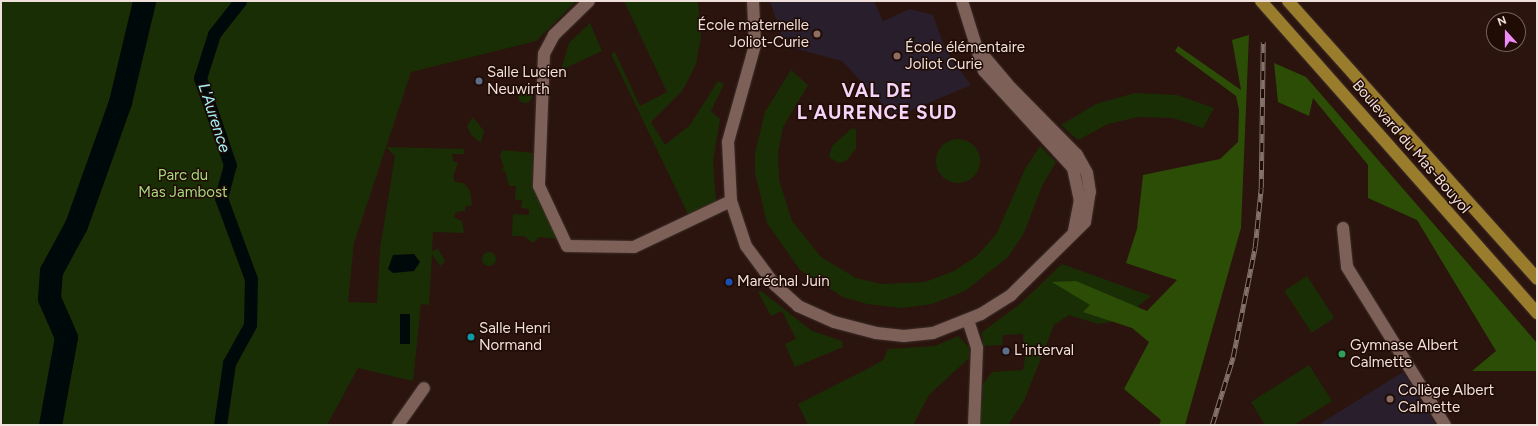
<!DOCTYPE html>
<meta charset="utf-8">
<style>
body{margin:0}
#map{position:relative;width:1538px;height:426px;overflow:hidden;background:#2a140d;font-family:Figtree,sans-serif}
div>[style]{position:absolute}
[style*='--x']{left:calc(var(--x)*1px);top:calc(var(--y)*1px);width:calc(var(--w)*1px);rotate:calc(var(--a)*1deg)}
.education>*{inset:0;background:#281e2c}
.green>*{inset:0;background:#1a2e06;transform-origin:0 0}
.round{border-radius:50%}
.forest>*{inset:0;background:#2b4d06}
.water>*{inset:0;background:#00090a;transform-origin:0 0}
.canal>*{height:13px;margin:-6.5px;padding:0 6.5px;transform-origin:6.5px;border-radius:6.5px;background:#00090a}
.river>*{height:23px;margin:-11.5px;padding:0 11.5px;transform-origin:11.5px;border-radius:11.5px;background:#00090a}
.roads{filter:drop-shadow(0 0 1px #3e2e2c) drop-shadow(0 0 1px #3e2e2c)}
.minor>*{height:12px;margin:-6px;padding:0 6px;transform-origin:6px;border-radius:6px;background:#7d6158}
.major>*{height:12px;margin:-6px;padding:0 6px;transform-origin:6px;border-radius:6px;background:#9a7c2d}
.rail>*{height:4.5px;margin-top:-2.25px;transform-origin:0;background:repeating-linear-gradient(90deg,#200b05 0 9px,#85726c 0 18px);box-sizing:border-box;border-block:1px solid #85726c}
.dots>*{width:11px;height:11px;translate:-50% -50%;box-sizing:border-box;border:2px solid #200b05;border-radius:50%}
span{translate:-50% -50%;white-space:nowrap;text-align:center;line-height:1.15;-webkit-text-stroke:3px #200b05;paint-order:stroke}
.poi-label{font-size:15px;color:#f0e0db}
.right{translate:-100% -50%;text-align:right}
.left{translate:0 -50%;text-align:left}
.street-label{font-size:15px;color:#f0e0db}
.park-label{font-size:15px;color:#a5d97e}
.water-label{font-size:16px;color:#a2f2fb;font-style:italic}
.district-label{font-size:19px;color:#f6d4f8;font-weight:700;letter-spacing:1px}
.frame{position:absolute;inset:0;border:2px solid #f0e0db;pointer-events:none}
.north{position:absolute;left:1486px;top:12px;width:40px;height:40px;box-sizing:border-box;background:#200b05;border:1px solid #73605b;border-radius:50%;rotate:339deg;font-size:11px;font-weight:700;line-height:16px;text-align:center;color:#f0e0db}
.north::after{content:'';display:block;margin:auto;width:14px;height:18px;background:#ef8bf7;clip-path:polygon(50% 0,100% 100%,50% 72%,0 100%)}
</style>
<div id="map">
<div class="education">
<div style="clip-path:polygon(770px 1px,874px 1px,883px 21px,910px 9px,933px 15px,946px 51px,971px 85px,895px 117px,842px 61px,785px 46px)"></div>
<div style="clip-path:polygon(1403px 372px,1436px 425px,1318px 425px)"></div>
</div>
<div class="green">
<div style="clip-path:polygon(evenodd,1px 1px,576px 1px,536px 41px,411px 72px,386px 147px,464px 149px,464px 154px,452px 154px,453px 161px,458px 163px,453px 176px,455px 182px,464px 183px,470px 191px,472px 205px,465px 207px,465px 211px,456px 212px,454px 217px,462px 221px,464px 233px,433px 232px,432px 251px,438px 249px,445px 261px,440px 266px,432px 254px,429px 305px,421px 304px,413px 381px,358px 368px,327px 425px,1px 425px,1px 1px,386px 147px,395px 156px,380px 249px,377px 303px,348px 302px,354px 243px,386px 147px)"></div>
<div style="clip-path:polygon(624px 1px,698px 1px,701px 36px,696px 64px,683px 90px,651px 122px,665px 145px,690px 125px,718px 81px,724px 84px,711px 111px,720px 119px,713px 161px,716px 201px,688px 214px,611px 54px,615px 52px,640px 106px,667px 92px)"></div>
<div style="clip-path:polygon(590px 23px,602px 51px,561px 70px,569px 43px)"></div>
<div style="clip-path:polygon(791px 70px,808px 85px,783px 127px,778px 152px,779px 180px,792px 221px,821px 257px,856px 278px,882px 284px,925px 282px,954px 271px,977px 256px,997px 233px,1025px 169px,1040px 146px,1056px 162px,1043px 184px,1023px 235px,1008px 257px,965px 291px,932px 304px,902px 308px,867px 304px,843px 297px,800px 270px,767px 223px,755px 173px,755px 153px,765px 112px)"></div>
<div class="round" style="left:518px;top:89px;width:14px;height:14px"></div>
<div style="clip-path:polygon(1135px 93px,1177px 95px,1214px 108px,1203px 128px,1173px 118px,1138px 117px,1108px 124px,1078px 140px,1061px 125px,1096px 104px)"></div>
<div style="clip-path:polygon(473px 117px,484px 131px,481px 143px,471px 135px,467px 126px)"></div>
<div style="clip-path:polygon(852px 128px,856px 129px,856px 149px,846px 161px,839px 163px,829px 157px,832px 146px)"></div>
<div class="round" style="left:936px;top:139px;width:44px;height:44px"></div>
<div style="clip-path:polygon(502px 150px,533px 153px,532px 184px,557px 239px,539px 237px,533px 243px,524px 236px,512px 236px,513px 214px,529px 215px,529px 209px,521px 208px,522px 200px,515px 200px,516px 186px,509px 186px,505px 171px,500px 170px,504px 168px,500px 156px)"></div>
<div class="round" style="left:482px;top:252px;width:14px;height:14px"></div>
<div style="clip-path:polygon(1062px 264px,1151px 296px,1121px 320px,1098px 324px,1069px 315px,1054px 325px,1024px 401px,1008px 425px,980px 425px,983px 384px,992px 372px,1023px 370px,1025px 358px,1023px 334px,1003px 335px,1002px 345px,983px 346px,982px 332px,1020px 304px)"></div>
<div style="left:1307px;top:276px;width:50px;height:27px;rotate:57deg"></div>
<div style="clip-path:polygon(761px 291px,812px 331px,842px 341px,843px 347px,795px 367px,785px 344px,796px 339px,782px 311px,771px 316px,758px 292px)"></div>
<div style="clip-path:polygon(958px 336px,969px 347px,969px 358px,929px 395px,913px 425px,808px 425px,798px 404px,871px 367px,883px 360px,888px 349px,935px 346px)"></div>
<div style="clip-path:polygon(1309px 365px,1332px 401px,1294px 425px,1265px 425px,1251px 402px)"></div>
</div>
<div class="forest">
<div style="clip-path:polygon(1249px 35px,1241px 228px,1185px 425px,1159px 425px,1161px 420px,1124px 389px,1149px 342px,1132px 328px,1083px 312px,1090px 305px,1052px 282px,1076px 281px,1147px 311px,1177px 280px,1126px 263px,1137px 229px,1143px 175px,1220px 159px,1238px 142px,1239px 110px,1236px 96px,1175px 51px,1178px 46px,1241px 90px,1232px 40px)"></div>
<div style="clip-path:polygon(1274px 63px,1306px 77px,1537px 343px,1537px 371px,1472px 371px,1496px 351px,1417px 220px,1368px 198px,1368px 165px,1313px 98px,1309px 116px,1278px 102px)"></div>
</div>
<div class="water">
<div style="clip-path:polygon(414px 254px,420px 262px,414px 271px,393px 273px,388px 269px,393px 255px)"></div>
<div style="left:400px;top:314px;width:10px;height:30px"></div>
</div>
<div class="canal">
<div style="--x:220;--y:425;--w:63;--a:-81.7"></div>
<div style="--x:229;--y:363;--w:43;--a:-61.1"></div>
<div style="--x:250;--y:325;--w:46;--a:-88.8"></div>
<div style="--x:251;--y:279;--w:86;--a:-110.3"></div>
<div style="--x:221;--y:198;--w:34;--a:-75"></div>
<div style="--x:230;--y:165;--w:92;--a:-109"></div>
<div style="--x:200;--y:78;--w:46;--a:-72.3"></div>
<div style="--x:214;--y:34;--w:42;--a:-51.8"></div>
</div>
<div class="river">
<div style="--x:50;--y:425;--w:89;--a:-79.7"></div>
<div style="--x:66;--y:337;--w:43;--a:-113.6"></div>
<div style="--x:49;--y:298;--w:27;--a:-86"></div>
<div style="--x:51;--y:271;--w:52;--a:-61.5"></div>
<div style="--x:76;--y:225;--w:131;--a:-70.3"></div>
<div style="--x:120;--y:102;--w:104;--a:-76.6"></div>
</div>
<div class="roads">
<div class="minor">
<div style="--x:589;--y:1;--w:49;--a:135.8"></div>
<div style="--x:554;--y:35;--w:21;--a:118"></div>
<div style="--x:544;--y:54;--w:132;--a:92.2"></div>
<div style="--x:539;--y:186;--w:66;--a:65"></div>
<div style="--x:567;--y:246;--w:67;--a:0.9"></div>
<div style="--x:634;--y:247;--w:107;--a:-25.4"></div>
<div style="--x:753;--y:1;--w:44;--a:87.4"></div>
<div style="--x:755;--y:45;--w:101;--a:105.6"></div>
<div style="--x:728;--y:142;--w:59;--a:87.1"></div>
<div style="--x:731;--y:201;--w:47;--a:71.6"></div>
<div style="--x:746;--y:246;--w:49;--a:53.4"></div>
<div style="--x:775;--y:285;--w:31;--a:42"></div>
<div style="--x:798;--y:306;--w:39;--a:24"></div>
<div style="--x:834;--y:322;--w:43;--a:14.7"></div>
<div style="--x:876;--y:333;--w:28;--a:6"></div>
<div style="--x:904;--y:336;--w:29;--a:-6"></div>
<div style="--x:933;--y:333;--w:52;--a:-21.6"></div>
<div style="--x:981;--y:314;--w:36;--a:-32"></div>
<div style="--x:1011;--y:295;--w:104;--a:-44.6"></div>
<div style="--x:1085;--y:222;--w:30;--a:-81"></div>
<div style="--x:1090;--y:192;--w:19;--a:-99"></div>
<div style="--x:1087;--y:173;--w:21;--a:-119"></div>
<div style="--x:1077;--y:155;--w:94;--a:-134.6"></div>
<div style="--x:1011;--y:88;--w:51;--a:-130.2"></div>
<div style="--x:962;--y:1;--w:73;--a:72.6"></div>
<div style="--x:984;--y:71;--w:132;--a:47.5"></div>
<div style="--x:1073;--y:168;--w:33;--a:78"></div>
<div style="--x:1080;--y:200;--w:31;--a:101"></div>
<div style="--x:1343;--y:228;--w:39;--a:84"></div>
<div style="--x:1347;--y:267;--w:186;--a:58.2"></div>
<div style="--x:968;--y:320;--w:29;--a:72"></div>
<div style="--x:977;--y:348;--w:77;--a:92.2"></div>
<div style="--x:398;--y:425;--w:45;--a:-54.9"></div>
</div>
<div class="major">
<div style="--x:1261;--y:1;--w:417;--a:48.5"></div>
<div style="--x:1288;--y:1;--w:373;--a:48.1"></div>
</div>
</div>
<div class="rail">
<div style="--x:1212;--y:425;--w:71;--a:-72.8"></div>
<div style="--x:1233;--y:357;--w:112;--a:-78.7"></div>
<div style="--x:1255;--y:247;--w:59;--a:-84.2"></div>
<div style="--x:1261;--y:188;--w:146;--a:-89.2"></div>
</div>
<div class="dots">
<div style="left:817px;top:34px;background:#8d6e63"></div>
<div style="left:897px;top:56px;background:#8d6e63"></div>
<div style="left:479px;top:81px;background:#5c6f8a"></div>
<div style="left:729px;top:282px;background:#1a4fb4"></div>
<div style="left:471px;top:337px;background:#0f9aa8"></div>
<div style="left:1006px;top:351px;background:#5c6f8a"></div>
<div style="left:1342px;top:354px;background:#2e9e5b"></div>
<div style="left:1390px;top:399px;background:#8d6e63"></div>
</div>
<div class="poi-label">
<span class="right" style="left:809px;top:34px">École maternelle<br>Joliot-Curie</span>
<span class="left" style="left:905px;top:56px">École élémentaire<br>Joliot Curie</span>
<span class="left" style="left:487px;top:81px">Salle Lucien<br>Neuwirth</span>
<span class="left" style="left:737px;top:282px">Maréchal Juin</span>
<span class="left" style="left:479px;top:337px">Salle Henri<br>Normand</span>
<span class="left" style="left:1350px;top:354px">Gymnase Albert<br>Calmette</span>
<span class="left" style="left:1014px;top:351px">L'interval</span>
<span class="left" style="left:1398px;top:399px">Collège Albert<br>Calmette</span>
</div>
<div class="street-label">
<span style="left:1411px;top:147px;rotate:49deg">Boulevard du Mas-Bouyol</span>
</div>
<div class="park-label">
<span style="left:183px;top:184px">Parc du<br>Mas Jambost</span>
</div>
<div class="water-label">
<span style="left:214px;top:118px;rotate:72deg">L'Aurence</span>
</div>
<div class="district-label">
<span style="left:877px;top:102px">VAL DE<br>L'AURENCE SUD</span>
</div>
<div class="frame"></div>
<div class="north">N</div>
</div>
